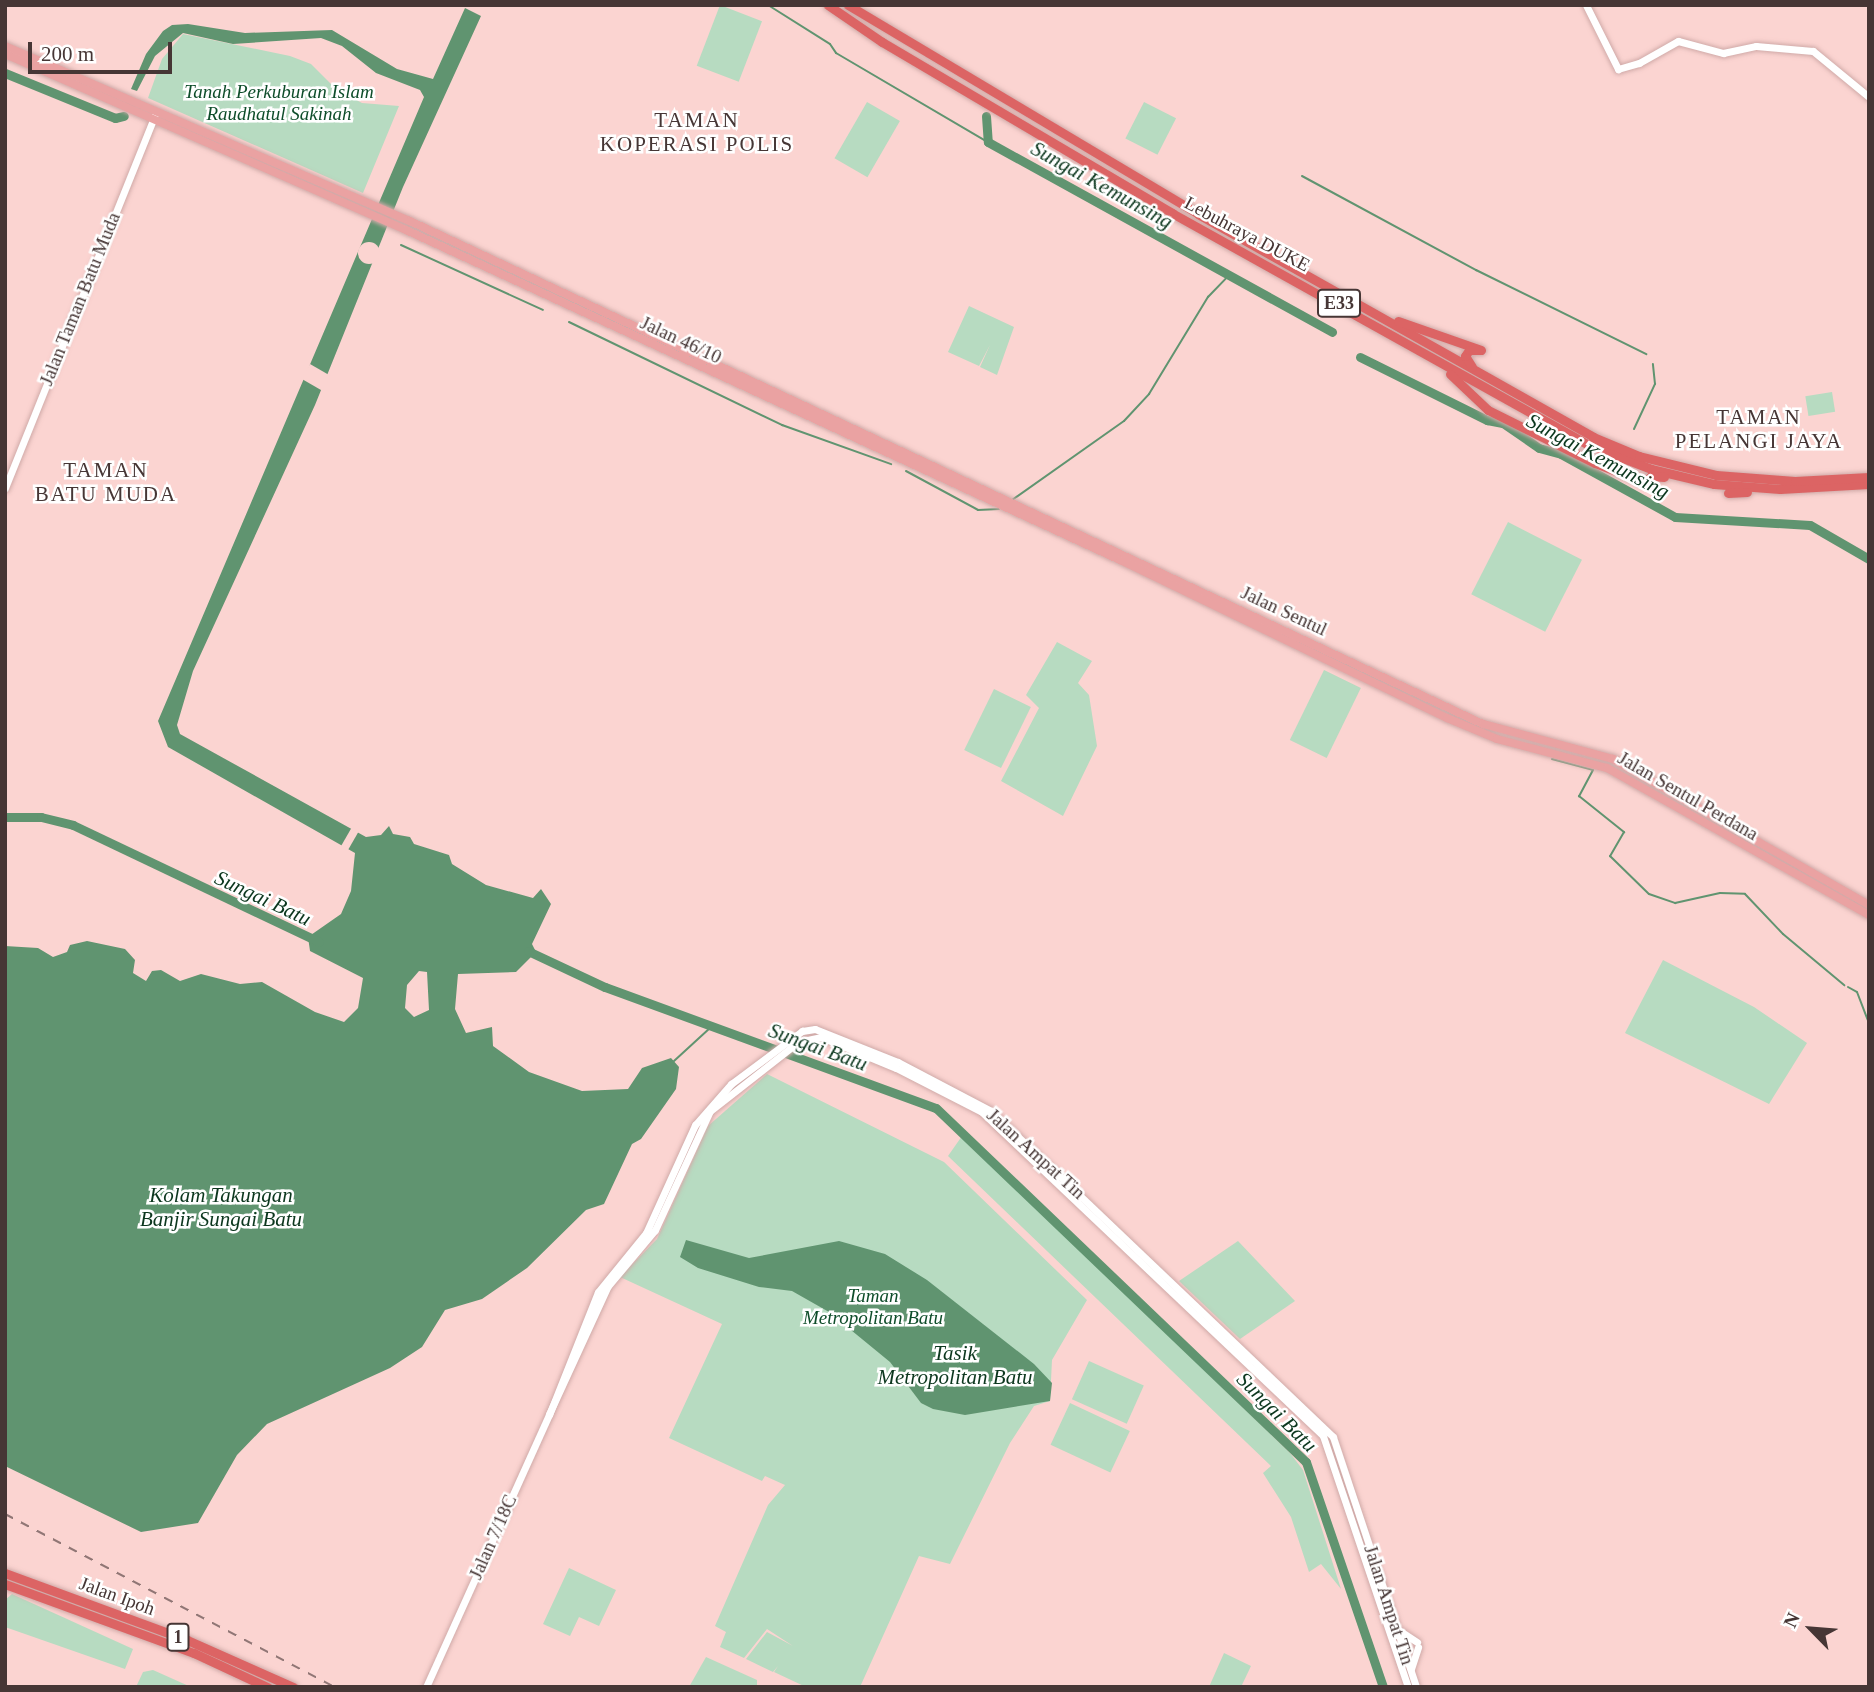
<!DOCTYPE html>
<style>
body{margin:0}
#map{position:relative;width:1874px;height:1692px;overflow:hidden;background:#fbd4d1;font-family:"Times New Roman",serif}
div>[style]{position:absolute}
[style*='--x']{left:calc(var(--x)*1px);top:calc(var(--y)*1px);width:calc(var(--w)*1px);rotate:calc(var(--a)*1deg)}
.green>*{inset:0;background:#b7dbc1;transform-origin:0 0}
.water>*{inset:0;background:#609470}
.pier>*{inset:0;background:#fbd4d1;transform-origin:0 0}
.round{border-radius:50%}
.stream>*{height:2px;margin:-1px;padding:0 1px;transform-origin:1px;border-radius:1px;background:#609470}
.river>*{height:9px;margin:-4.5px;padding:0 4.5px;transform-origin:4.5px;border-radius:4.5px;background:#609470}
.roads{filter:drop-shadow(0 0 2px #d0aaa8) drop-shadow(0 0 2px #d0aaa8)}
.secondary>*{height:7px;margin:-3.5px;padding:0 3.5px;transform-origin:3.5px;border-radius:3.5px;background:#fff}
.primary>*{height:8px;margin:-4px;padding:0 4px;transform-origin:4px;border-radius:4px;background:#eaa2a2}
.highway>*{height:9px;margin:-4.5px;padding:0 4.5px;transform-origin:4.5px;border-radius:4.5px;background:#dc6464}
.rail>*{height:2px;margin-top:-1px;transform-origin:0;background:repeating-linear-gradient(90deg,#907675 0 9px,transparent 0 18px)}
span{translate:-50% -50%;white-space:nowrap;text-align:center;line-height:1.15;-webkit-text-stroke:5px #fff;paint-order:stroke}
.shield-label span{padding:2px 5px;background:#fff;border:2px solid;border-radius:5px;-webkit-text-stroke-width:0}
.shield-label{font-size:18px;color:#463635;font-weight:700}
.park-label{font-size:19px;color:#0e4d2a;font-style:italic}
.street-label{font-size:19px;color:#463635}
.neighbourhood-label{font-size:21px;color:#463635;letter-spacing:2px}
.water-label{font-size:21px;color:#0c371e;font-style:italic}
.frame{position:absolute;inset:0;border:7px solid #463635;pointer-events:none}
.north{position:absolute;left:1776px;top:1594px;width:70px;height:70px;-webkit-text-stroke:5px #fff;paint-order:stroke;rotate:295deg;font-size:19px;font-weight:700;line-height:28px;text-align:center;color:#463635}
.north::after{content:'';display:block;margin:auto;width:24px;height:32px;background:#463635;clip-path:polygon(50% 0,100% 100%,50% 72%,0 100%)}
.scale{position:absolute;left:28px;top:42px;width:144px;height:32px;box-sizing:border-box;border:4px solid #463635;border-top:0;padding-left:9px;font-size:21px;line-height:24px;white-space:nowrap;color:#463635;-webkit-text-stroke:5px #fff;paint-order:stroke}
</style>
<div id="map">
<div class="green">
<div style="left:720px;top:5px;width:45px;height:65px;rotate:21deg"></div>
<div style="clip-path:polygon(183px 34px,290px 56px,311px 64px,336px 89px,362px 103px,399px 106px,363px 193px,148px 98px,162px 59px)"></div>
<div style="left:867px;top:102px;width:38px;height:65px;rotate:30deg"></div>
<div style="left:1144px;top:102px;width:36px;height:41px;rotate:27deg"></div>
<div style="clip-path:polygon(969px 306px,1014px 327px,997px 375px,980px 367px,990px 345px,979px 366px,948px 352px)"></div>
<div style="left:1832px;top:392px;width:20px;height:27px;rotate:81deg"></div>
<div style="left:1508px;top:522px;width:83px;height:81px;rotate:27deg"></div>
<div style="clip-path:polygon(1057px 642px,1092px 661px,1078px 683px,1089px 695px,1097px 746px,1063px 816px,1001px 781px,1039px 708px,1026px 695px)"></div>
<div style="left:1324px;top:670px;width:41px;height:78px;rotate:26deg"></div>
<div style="left:994px;top:689px;width:41px;height:68px;rotate:26deg"></div>
<div style="clip-path:polygon(1663px 960px,1754px 1007px,1807px 1043px,1769px 1104px,1625px 1033px)"></div>
<div style="clip-path:polygon(767px 1074px,944px 1162px,1087px 1300px,1052px 1360px,1050px 1401px,1034px 1406px,1010px 1443px,950px 1564px,919px 1556px,860px 1687px,806px 1687px,774px 1672px,778px 1666px,773px 1672px,746px 1659px,767px 1632px,793px 1646px,767px 1629px,744px 1658px,720px 1647px,726px 1632px,715px 1626px,768px 1505px,785px 1485px,765px 1476px,762px 1481px,669px 1438px,722px 1324px,620px 1277px,657px 1239px,708px 1126px)"></div>
<div style="clip-path:polygon(962px 1136px,1290px 1453px,1303px 1470px,1341px 1589px,1321px 1564px,1309px 1572px,1291px 1517px,1263px 1473px,1271px 1466px,948px 1156px)"></div>
<div style="clip-path:polygon(1238px 1241px,1295px 1301px,1240px 1339px,1179px 1281px)"></div>
<div style="left:1089px;top:1361px;width:60px;height:42px;rotate:24deg"></div>
<div style="left:1070px;top:1403px;width:66px;height:46px;rotate:25deg"></div>
<div style="clip-path:polygon(569px 1568px,616px 1590px,599px 1626px,579px 1617px,570px 1636px,543px 1624px)"></div>
<div style="clip-path:polygon(12px 1594px,133px 1649px,125px 1669px,5px 1627px,5px 1600px)"></div>
<div style="clip-path:polygon(1224px 1653px,1251px 1666px,1241px 1687px,1209px 1687px)"></div>
<div style="clip-path:polygon(706px 1657px,757px 1680px,757px 1687px,689px 1687px)"></div>
<div style="clip-path:polygon(153px 1670px,191px 1687px,136px 1687px,143px 1672px)"></div>
</div>
<div class="water">
<div style="clip-path:polygon(evenodd,465px 8px,481px 16px,403px 187px,315px 405px,193px 671px,177px 725px,180px 734px,366px 837px,381px 835px,389px 826px,393px 834px,410px 837px,414px 844px,449px 855px,452px 864px,486px 885px,533px 898px,541px 889px,551px 904px,532px 944px,536px 952px,516px 972px,458px 974px,455px 1009px,466px 1033px,492px 1027px,493px 1046px,529px 1072px,582px 1091px,628px 1089px,642px 1068px,671px 1058px,679px 1067px,676px 1089px,641px 1139px,632px 1144px,604px 1204px,586px 1210px,527px 1268px,482px 1299px,445px 1310px,422px 1347px,390px 1368px,267px 1424px,237px 1455px,198px 1523px,141px 1532px,5px 1466px,5px 946px,38px 948px,53px 957px,67px 952px,70px 945px,87px 941px,125px 949px,135px 960px,133px 973px,146px 981px,152px 971px,161px 970px,180px 981px,201px 974px,240px 984px,262px 982px,315px 1012px,344px 1022px,358px 1008px,363px 978px,310px 951px,308px 937px,341px 914px,351px 891px,355px 853px,168px 747px,158px 721px,424px 97px,420px 90px,376px 73px,342px 46px,321px 38px,233px 44px,183px 33px,155px 56px,137px 91px,131px 89px,146px 54px,163px 31px,172px 25px,188px 24px,245px 33px,332px 30px,397px 69px,433px 79px,465px 8px,419px 971px,427px 972px,429px 1010px,414px 1017px,405px 1008px,407px 985px,419px 971px)"></div>
<div style="clip-path:polygon(686px 1240px,749px 1258px,839px 1241px,885px 1254px,927px 1280px,1034px 1364px,1052px 1383px,1050px 1401px,965px 1415px,933px 1409px,921px 1403px,890px 1362px,829px 1312px,792px 1291px,759px 1287px,698px 1268px,680px 1257px)"></div>
</div>
<div class="pier">
<div class="round" style="left:358px;top:242px;width:22px;height:22px"></div>
<div style="left:310px;top:364px;width:24px;height:17px;rotate:30deg"></div>
<div style="left:352px;top:827px;width:8px;height:23px;rotate:30deg"></div>
</div>
<div class="stream">
<div style="--x:768;--y:5;--w:73;--a:32.2"></div>
<div style="--x:830;--y:44;--w:11;--a:56"></div>
<div style="--x:836;--y:53;--w:176;--a:30.4"></div>
<div style="--x:1302;--y:176;--w:198;--a:28.4"></div>
<div style="--x:1476;--y:270;--w:190;--a:26.3"></div>
<div style="--x:401;--y:245;--w:156;--a:24.6"></div>
<div style="--x:569;--y:322;--w:237;--a:25.8"></div>
<div style="--x:782;--y:425;--w:116;--a:19.7"></div>
<div style="--x:1634;--y:429;--w:50;--a:-65"></div>
<div style="--x:1655;--y:384;--w:20;--a:-96"></div>
<div style="--x:906;--y:471;--w:82;--a:28.4"></div>
<div style="--x:978;--y:510;--w:21;--a:-3"></div>
<div style="--x:1012;--y:500;--w:137;--a:-35.2"></div>
<div style="--x:1124;--y:421;--w:37;--a:-47"></div>
<div style="--x:1149;--y:394;--w:114;--a:-58.7"></div>
<div style="--x:1208;--y:297;--w:29;--a:-46"></div>
<div style="--x:1552;--y:759;--w:42;--a:15"></div>
<div style="--x:1593;--y:770;--w:30;--a:118"></div>
<div style="--x:1579;--y:796;--w:58;--a:38.7"></div>
<div style="--x:1624;--y:832;--w:28;--a:120"></div>
<div style="--x:1610;--y:856;--w:54;--a:44.3"></div>
<div style="--x:1649;--y:894;--w:28;--a:19"></div>
<div style="--x:1675;--y:903;--w:46;--a:-12.5"></div>
<div style="--x:1720;--y:893;--w:25;--a:2"></div>
<div style="--x:1745;--y:894;--w:55;--a:46.5"></div>
<div style="--x:1783;--y:934;--w:80;--a:39.9"></div>
<div style="--x:1848;--y:987;--w:10;--a:29"></div>
<div style="--x:1857;--y:992;--w:34;--a:69"></div>
<div style="--x:674;--y:1061;--w:50;--a:-42.6"></div>
</div>
<div class="river">
<div style="--x:5;--y:73;--w:119;--a:22.2"></div>
<div style="--x:115;--y:118;--w:9;--a:-13"></div>
<div style="--x:986;--y:116;--w:26;--a:86"></div>
<div style="--x:988;--y:142;--w:393;--a:28.9"></div>
<div style="--x:1360;--y:357;--w:142;--a:26.4"></div>
<div style="--x:1487;--y:420;--w:16;--a:11"></div>
<div style="--x:1503;--y:423;--w:44;--a:34.8"></div>
<div style="--x:1539;--y:448;--w:23;--a:15"></div>
<div style="--x:1561;--y:454;--w:130;--a:28.9"></div>
<div style="--x:1675;--y:517;--w:135;--a:3.4"></div>
<div style="--x:1810;--y:525;--w:68;--a:30"></div>
<div style="--x:5;--y:817;--w:36;--a:0"></div>
<div style="--x:41;--y:817;--w:33;--a:14"></div>
<div style="--x:73;--y:825;--w:272;--a:25.4"></div>
<div style="--x:528;--y:951;--w:85;--a:25.1"></div>
<div style="--x:605;--y:987;--w:352;--a:20.1"></div>
<div style="--x:936;--y:1108;--w:512;--a:43.73"></div>
<div style="--x:1306;--y:1462;--w:238;--a:71.1"></div>
</div>
<div class="roads">
<div class="secondary">
<div style="--x:1586;--y:5;--w:72;--a:63.4"></div>
<div style="--x:1618;--y:69;--w:22;--a:-16"></div>
<div style="--x:1639;--y:63;--w:45;--a:-29.4"></div>
<div style="--x:1678;--y:41;--w:47;--a:14.9"></div>
<div style="--x:1723;--y:53;--w:34;--a:-12"></div>
<div style="--x:1756;--y:46;--w:57;--a:5"></div>
<div style="--x:1813;--y:51;--w:72;--a:39.4"></div>
<div style="--x:5;--y:488;--w:402;--a:-68.1"></div>
<div style="--x:549;--y:1414;--w:141;--a:-65.3"></div>
<div style="--x:608;--y:1286;--w:73;--a:-50"></div>
<div style="--x:655;--y:1230;--w:131;--a:-65.2"></div>
<div style="--x:710;--y:1111;--w:112;--a:-38.1"></div>
<div style="--x:798;--y:1042;--w:24;--a:-12"></div>
<div style="--x:821;--y:1037;--w:81;--a:22.5"></div>
<div style="--x:896;--y:1068;--w:97;--a:27.1"></div>
<div style="--x:982;--y:1112;--w:470;--a:43.5"></div>
<div style="--x:1323;--y:1436;--w:265;--a:71.3"></div>
<div style="--x:1397;--y:1629;--w:24;--a:33"></div>
<div style="--x:1411;--y:1669;--w:23;--a:-72"></div>
<div style="--x:426;--y:1687;--w:299;--a:-65.7"></div>
<div style="--x:549;--y:1415;--w:132;--a:-68.3"></div>
<div style="--x:598;--y:1292;--w:76;--a:-50.9"></div>
<div style="--x:646;--y:1233;--w:119;--a:-65.6"></div>
<div style="--x:695;--y:1125;--w:55;--a:-48.7"></div>
<div style="--x:731;--y:1084;--w:89;--a:-36.7"></div>
<div style="--x:802;--y:1031;--w:13;--a:-9"></div>
<div style="--x:815;--y:1029;--w:89;--a:21.7"></div>
<div style="--x:898;--y:1062;--w:105;--a:27.8"></div>
<div style="--x:991;--y:1111;--w:472;--a:43.6"></div>
<div style="--x:1333;--y:1437;--w:263;--a:71.6"></div>
</div>
<div class="primary">
<div style="--x:5;--y:46;--w:441;--a:23.4"></div>
<div style="--x:410;--y:221;--w:1185;--a:25.12"></div>
<div style="--x:1483;--y:724;--w:135;--a:15.1"></div>
<div style="--x:1613;--y:759;--w:295;--a:29.7"></div>
<div style="--x:5;--y:54;--w:438;--a:23.7"></div>
<div style="--x:406;--y:230;--w:787;--a:24.81"></div>
<div style="--x:1120;--y:560;--w:363;--a:25.8"></div>
<div style="--x:1447;--y:718;--w:54;--a:22.8"></div>
<div style="--x:1497;--y:739;--w:114;--a:14.8"></div>
<div style="--x:1607;--y:768;--w:300;--a:29.3"></div>
</div>
<div class="highway">
<div style="--x:828;--y:5;--w:65;--a:34.4"></div>
<div style="--x:882;--y:42;--w:337;--a:30.5"></div>
<div style="--x:1172;--y:213;--w:475;--a:29.1"></div>
<div style="--x:1587;--y:444;--w:69;--a:21.3"></div>
<div style="--x:1651;--y:469;--w:65;--a:13.4"></div>
<div style="--x:1714;--y:484;--w:66;--a:4.3"></div>
<div style="--x:1780;--y:489;--w:89;--a:-3.2"></div>
<div style="--x:848;--y:5;--w:408;--a:30.8"></div>
<div style="--x:1198;--y:214;--w:454;--a:29.4"></div>
<div style="--x:1593;--y:437;--w:50;--a:22.4"></div>
<div style="--x:1639;--y:456;--w:79;--a:13.9"></div>
<div style="--x:1716;--y:475;--w:79;--a:4.3"></div>
<div style="--x:1795;--y:481;--w:74;--a:-3.1"></div>
<div style="--x:1398;--y:321;--w:88;--a:19.3"></div>
<div style="--x:1472;--y:367;--w:13;--a:-122"></div>
<div style="--x:1465;--y:356;--w:7;--a:-56"></div>
<div style="--x:1469;--y:350;--w:10;--a:0"></div>
<div style="--x:1450;--y:374;--w:52;--a:43.5"></div>
<div style="--x:1488;--y:410;--w:119;--a:26.4"></div>
<div style="--x:1595;--y:463;--w:53;--a:20.8"></div>
<div style="--x:1645;--y:482;--w:8;--a:-45"></div>
<div style="--x:1651;--y:476;--w:13;--a:4"></div>
<div style="--x:1728;--y:493;--w:19;--a:-3"></div>
<div style="--x:5;--y:1573;--w:194;--a:20.2"></div>
<div style="--x:187;--y:1640;--w:116;--a:23.9"></div>
<div style="--x:5;--y:1584;--w:201;--a:20.1"></div>
<div style="--x:194;--y:1653;--w:81;--a:25"></div>
</div>
</div>
<div class="rail">
<div style="--x:5;--y:1514;--w:373;--a:27.7"></div>
</div>
<div class="shield-label">
<span style="left:1339px;top:303px">E33</span>
<span style="left:178px;top:1637px">1</span>
</div>
<div class="park-label">
<span style="left:279px;top:103px">Tanah Perkuburan Islam<br>Raudhatul Sakinah</span>
<span style="left:873px;top:1307px">Taman<br>Metropolitan Batu</span>
</div>
<div class="street-label">
<span style="left:1247px;top:234px;rotate:28deg">Lebuhraya DUKE</span>
<span style="left:80px;top:299px;rotate:-68deg">Jalan Taman Batu Muda</span>
<span style="left:681px;top:340px;rotate:25deg">Jalan 46/10</span>
<span style="left:1284px;top:611px;rotate:25deg">Jalan Sentul</span>
<span style="left:1688px;top:796px;rotate:30deg">Jalan Sentul Perdana</span>
<span style="left:1036px;top:1154px;rotate:42deg">Jalan Ampat Tin</span>
<span style="left:493px;top:1537px;rotate:-66deg">Jalan 7/18C</span>
<span style="left:117px;top:1596px;rotate:20deg">Jalan Ipoh</span>
<span style="left:1389px;top:1605px;rotate:72deg">Jalan Ampat Tin</span>
</div>
<div class="neighbourhood-label">
<span style="left:697px;top:132px">TAMAN<br>KOPERASI POLIS</span>
<span style="left:1759px;top:429px">TAMAN<br>PELANGI JAYA</span>
<span style="left:106px;top:482px">TAMAN<br>BATU MUDA</span>
</div>
<div class="water-label">
<span style="left:1102px;top:185px;rotate:29deg">Sungai Kemunsing</span>
<span style="left:1598px;top:456px;rotate:28deg">Sungai Kemunsing</span>
<span style="left:263px;top:898px;rotate:25deg">Sungai Batu</span>
<span style="left:818px;top:1047px;rotate:20deg">Sungai Batu</span>
<span style="left:221px;top:1207px">Kolam Takungan<br>Banjir Sungai Batu</span>
<span style="left:955px;top:1365px">Tasik<br>Metropolitan Batu</span>
<span style="left:1277px;top:1412px;rotate:45deg">Sungai Batu</span>
</div>
<div class="frame"></div>
<div class="north">N</div>
<div class="scale">200 m</div>
</div>
